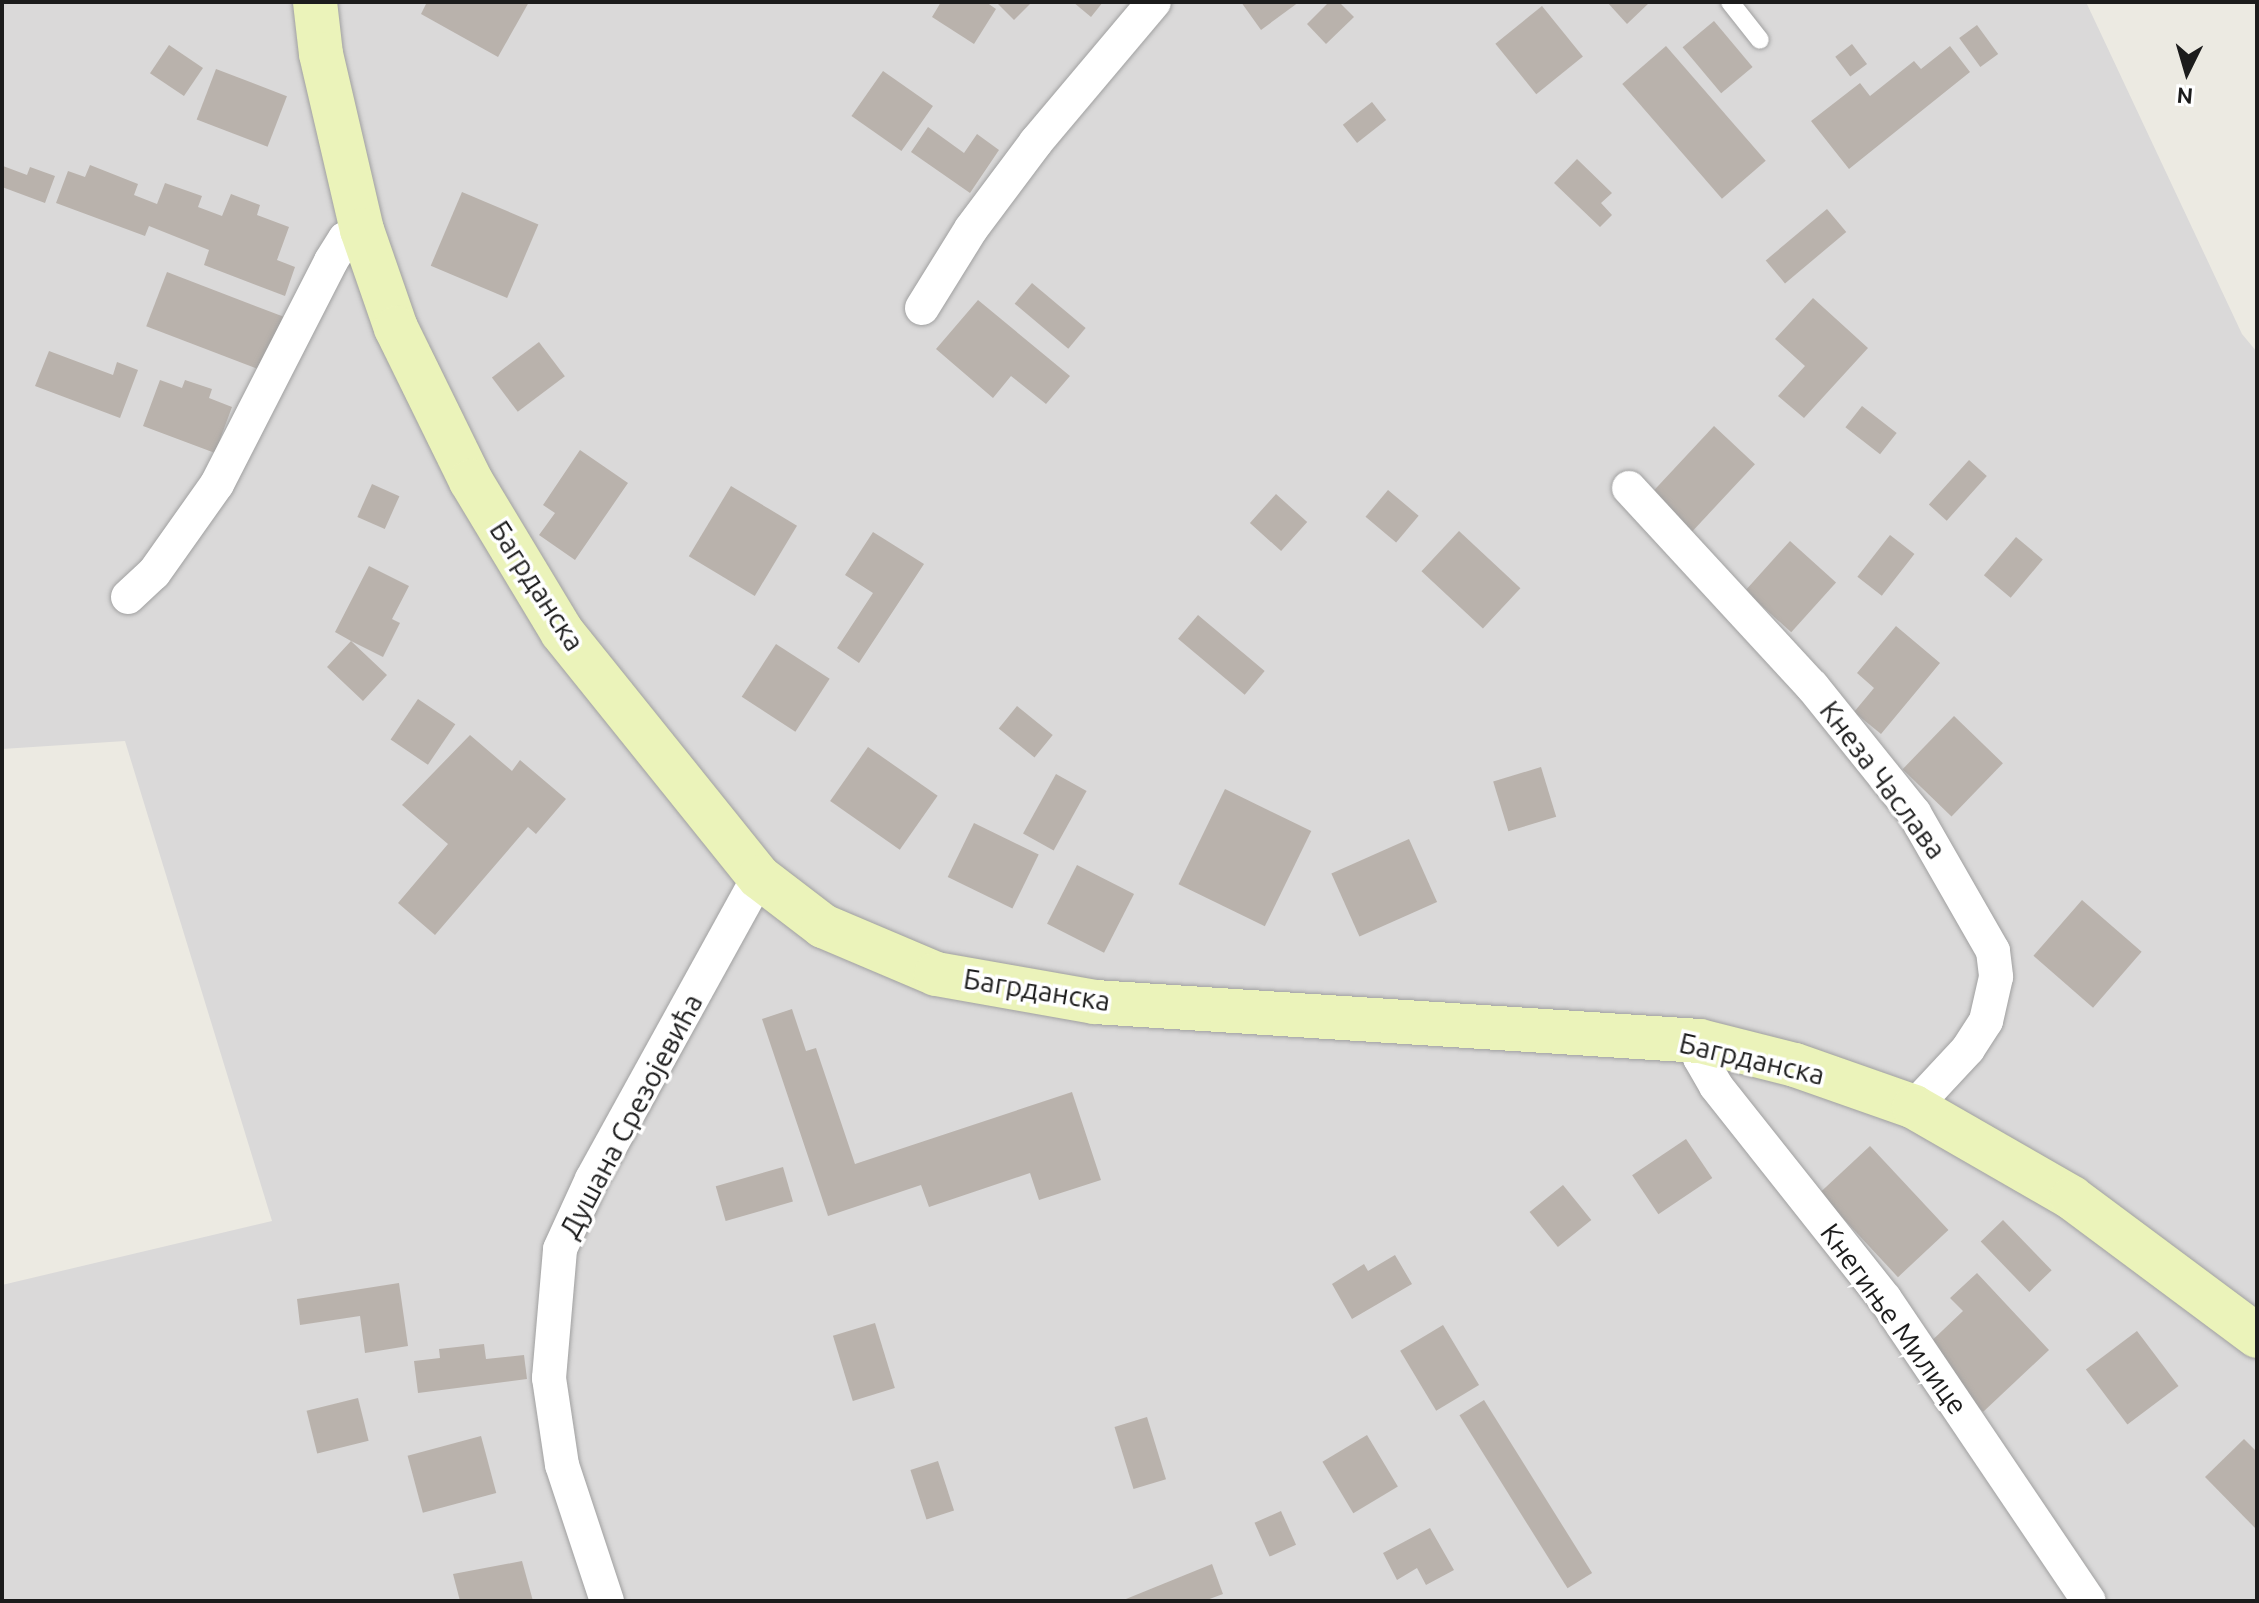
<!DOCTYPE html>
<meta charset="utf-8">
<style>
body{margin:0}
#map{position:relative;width:2259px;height:1603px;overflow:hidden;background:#eceae2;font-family:Ubuntu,sans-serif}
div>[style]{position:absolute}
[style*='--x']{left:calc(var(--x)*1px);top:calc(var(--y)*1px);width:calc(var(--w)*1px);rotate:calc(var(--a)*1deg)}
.residential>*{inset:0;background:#dad9d9}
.building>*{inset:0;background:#b9b2ac;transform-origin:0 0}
.roads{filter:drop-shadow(0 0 2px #a0a0a0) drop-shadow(0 0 2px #a0a0a0)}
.lane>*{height:18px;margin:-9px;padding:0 9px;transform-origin:9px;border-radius:9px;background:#fff}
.street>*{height:34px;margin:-17px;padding:0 17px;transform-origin:17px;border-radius:17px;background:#fff}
.secondary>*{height:44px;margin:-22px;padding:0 22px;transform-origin:22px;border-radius:22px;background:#ebf3ba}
span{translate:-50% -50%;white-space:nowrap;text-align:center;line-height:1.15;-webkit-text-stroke:7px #fff;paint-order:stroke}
.street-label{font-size:28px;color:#1c1c1c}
.frame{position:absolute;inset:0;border:4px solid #1c1c1c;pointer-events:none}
.north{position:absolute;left:2147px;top:32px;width:80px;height:80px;-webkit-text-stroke:6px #fff;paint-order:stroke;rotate:185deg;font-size:22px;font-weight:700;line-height:32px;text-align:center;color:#1c1c1c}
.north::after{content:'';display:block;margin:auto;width:28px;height:36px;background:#1c1c1c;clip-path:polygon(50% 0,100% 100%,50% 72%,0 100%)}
</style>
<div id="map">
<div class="residential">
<div style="clip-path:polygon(2px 2px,2086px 2px,2242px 334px,2257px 352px,2257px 1601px,2px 1601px,2px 1285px,272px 1221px,125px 741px,2px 749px)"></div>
</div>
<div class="building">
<div style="clip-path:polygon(427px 2px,529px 2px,498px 57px,421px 14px)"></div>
<div style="clip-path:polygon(941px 2px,986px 2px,996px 9px,974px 44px,932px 17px)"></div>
<div style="clip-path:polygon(996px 2px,1032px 2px,1014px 20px)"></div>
<div style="clip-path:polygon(1073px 2px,1103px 2px,1091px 17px)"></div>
<div style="clip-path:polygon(1241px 2px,1299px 2px,1261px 30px)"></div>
<div style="clip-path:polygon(1329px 2px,1339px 2px,1354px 17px,1326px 44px,1307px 24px)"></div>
<div style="clip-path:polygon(1607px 2px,1650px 2px,1627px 24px)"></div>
<div style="left:1542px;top:6px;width:65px;height:60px;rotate:51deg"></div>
<div style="left:1714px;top:21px;width:60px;height:41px;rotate:50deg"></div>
<div style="left:1977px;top:25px;width:36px;height:22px;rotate:54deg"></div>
<div style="left:1852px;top:44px;width:25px;height:21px;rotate:53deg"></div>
<div style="left:169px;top:45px;width:41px;height:34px;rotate:34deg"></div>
<div style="left:1666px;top:46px;width:152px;height:58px;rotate:49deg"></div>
<div style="clip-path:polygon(1950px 46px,1970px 72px,1849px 169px,1811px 121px,1860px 83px,1870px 96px,1914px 61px,1921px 69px)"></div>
<div style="left:216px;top:69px;width:76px;height:54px;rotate:21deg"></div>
<div style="left:883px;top:71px;width:61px;height:55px;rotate:35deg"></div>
<div style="left:1372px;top:102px;width:23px;height:37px;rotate:52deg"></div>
<div style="clip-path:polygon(928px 127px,964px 153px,977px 134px,999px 150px,970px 193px,911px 152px)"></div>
<div style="clip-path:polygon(1577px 159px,1612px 193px,1601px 203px,1612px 215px,1600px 227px,1554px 183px)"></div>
<div style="clip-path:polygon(90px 165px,138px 184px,134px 195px,157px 204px,165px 183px,202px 196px,198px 207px,222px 216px,231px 194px,260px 205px,257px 215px,289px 227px,277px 260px,295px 267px,285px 296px,204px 265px,209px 250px,149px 226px,145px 236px,56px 203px,68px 171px,85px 177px)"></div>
<div style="clip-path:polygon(3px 166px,27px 175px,30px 167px,55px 176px,45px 203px,2px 187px)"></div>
<div style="left:462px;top:192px;width:83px;height:80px;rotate:23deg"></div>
<div style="left:1827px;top:209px;width:30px;height:80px;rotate:50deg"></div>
<div style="left:167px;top:272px;width:130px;height:58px;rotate:21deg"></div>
<div style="left:1032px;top:283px;width:70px;height:27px;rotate:40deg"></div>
<div style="clip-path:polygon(1813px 298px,1868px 348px,1804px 418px,1778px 396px,1805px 366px,1775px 339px)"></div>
<div style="clip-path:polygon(978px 300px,1070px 376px,1046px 404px,1011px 376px,993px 398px,936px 349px)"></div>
<div style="left:539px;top:342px;width:43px;height:59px;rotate:53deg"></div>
<div style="clip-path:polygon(49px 351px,113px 375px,117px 362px,138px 370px,120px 418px,35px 386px)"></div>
<div style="clip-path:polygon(160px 380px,182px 388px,185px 380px,212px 389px,209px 398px,232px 407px,215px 453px,143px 426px)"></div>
<div style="left:1862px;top:406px;width:44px;height:27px;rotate:38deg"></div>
<div style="left:1714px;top:426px;width:56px;height:95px;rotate:43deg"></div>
<div style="clip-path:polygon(580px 450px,628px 483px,575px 560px,539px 535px,555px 513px,543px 505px)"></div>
<div style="left:1969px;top:460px;width:24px;height:60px;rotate:42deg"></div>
<div style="left:372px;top:484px;width:30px;height:36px;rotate:24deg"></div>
<div style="left:731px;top:486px;width:77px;height:82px;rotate:31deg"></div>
<div style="left:1388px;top:490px;width:40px;height:35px;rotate:40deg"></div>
<div style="left:1276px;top:494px;width:42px;height:39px;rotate:42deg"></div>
<div style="left:1459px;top:531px;width:84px;height:55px;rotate:43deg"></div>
<div style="clip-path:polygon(873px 532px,924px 564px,859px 663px,837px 648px,873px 593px,845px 575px)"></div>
<div style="left:1890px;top:535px;width:31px;height:53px;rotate:38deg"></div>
<div style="left:2016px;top:537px;width:35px;height:50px;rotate:40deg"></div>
<div style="left:1790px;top:541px;width:62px;height:67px;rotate:42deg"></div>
<div style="clip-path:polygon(369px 566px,409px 586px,392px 619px,400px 623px,383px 657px,351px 641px,387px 675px,363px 701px,327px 667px,351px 641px,335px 632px)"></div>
<div style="left:1198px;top:615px;width:87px;height:31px;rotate:40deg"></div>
<div style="clip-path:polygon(1896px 626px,1940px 663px,1881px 734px,1854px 712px,1874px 688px,1857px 673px)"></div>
<div style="left:776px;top:644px;width:64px;height:63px;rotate:33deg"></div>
<div style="left:418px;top:699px;width:45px;height:49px;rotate:34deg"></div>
<div style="left:1017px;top:706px;width:46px;height:29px;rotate:39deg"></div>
<div style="left:1954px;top:716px;width:68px;height:74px;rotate:44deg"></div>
<div style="clip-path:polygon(470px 735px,512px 771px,520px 760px,566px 799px,536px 834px,528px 827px,435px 935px,398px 903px,448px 844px,402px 805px)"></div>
<div style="left:868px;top:747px;width:85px;height:66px;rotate:35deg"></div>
<div style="left:1541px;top:767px;width:52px;height:50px;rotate:73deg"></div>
<div style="left:1056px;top:774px;width:35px;height:68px;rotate:29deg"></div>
<div style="left:1225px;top:789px;width:96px;height:106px;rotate:26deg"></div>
<div style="left:974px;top:823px;width:72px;height:60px;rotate:26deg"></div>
<div style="left:1409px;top:839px;width:69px;height:85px;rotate:66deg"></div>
<div style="left:1077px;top:865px;width:64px;height:66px;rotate:27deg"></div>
<div style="left:2082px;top:900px;width:79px;height:74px;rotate:41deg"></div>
<div style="clip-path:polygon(792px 1009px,806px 1051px,816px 1048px,855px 1164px,1072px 1092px,1101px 1180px,1039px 1200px,1030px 1173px,929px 1207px,921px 1185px,828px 1216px,762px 1019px)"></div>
<div style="left:1686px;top:1139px;width:47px;height:65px;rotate:56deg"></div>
<div style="left:1870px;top:1146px;width:115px;height:69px;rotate:47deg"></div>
<div style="left:783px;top:1167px;width:36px;height:70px;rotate:74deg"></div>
<div style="left:1563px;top:1185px;width:45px;height:43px;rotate:51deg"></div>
<div style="left:2003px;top:1220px;width:70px;height:31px;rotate:46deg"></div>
<div style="clip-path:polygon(1395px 1255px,1412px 1284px,1352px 1319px,1332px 1284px,1364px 1264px,1368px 1271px)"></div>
<div style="clip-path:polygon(1977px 1273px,2049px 1350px,1983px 1412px,1923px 1349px,1963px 1311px,1950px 1298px)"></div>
<div style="clip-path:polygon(399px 1283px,408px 1346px,365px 1353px,360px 1316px,300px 1325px,297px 1299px)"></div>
<div style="left:875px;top:1323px;width:68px;height:44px;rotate:73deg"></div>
<div style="left:1443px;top:1325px;width:70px;height:50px;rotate:59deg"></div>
<div style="left:2137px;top:1331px;width:69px;height:64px;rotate:53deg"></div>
<div style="clip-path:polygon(484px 1344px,486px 1359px,524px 1355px,527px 1379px,418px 1393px,414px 1361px,440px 1358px,439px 1349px)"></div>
<div style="left:358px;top:1398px;width:44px;height:53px;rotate:76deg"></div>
<div style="left:1484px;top:1400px;width:204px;height:29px;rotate:58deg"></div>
<div style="left:1147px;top:1417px;width:65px;height:34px;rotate:73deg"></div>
<div style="left:1367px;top:1435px;width:60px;height:52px;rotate:59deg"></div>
<div style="left:481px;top:1436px;width:59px;height:76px;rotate:75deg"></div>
<div style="clip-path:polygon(2244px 1439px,2257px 1452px,2257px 1530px,2205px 1477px)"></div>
<div style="left:938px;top:1461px;width:52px;height:29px;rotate:72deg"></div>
<div style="left:1281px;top:1511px;width:37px;height:29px;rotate:66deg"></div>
<div style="clip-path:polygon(1430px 1528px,1454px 1570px,1426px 1585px,1417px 1568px,1397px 1580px,1383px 1553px)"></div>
<div style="clip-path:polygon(522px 1561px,533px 1601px,460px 1601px,453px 1574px)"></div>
<div style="clip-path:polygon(1212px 1564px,1223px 1594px,1204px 1601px,1121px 1601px)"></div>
</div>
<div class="roads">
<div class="lane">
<div style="--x:1730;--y:2;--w:48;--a:51.7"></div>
</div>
<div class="street">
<div style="--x:922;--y:308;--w:93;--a:-58.2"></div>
<div style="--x:971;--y:229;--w:109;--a:-53.2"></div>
<div style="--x:1036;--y:142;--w:183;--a:-49.9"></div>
<div style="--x:1629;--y:488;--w:270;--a:47.3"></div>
<div style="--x:1812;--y:686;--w:163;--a:51.2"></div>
<div style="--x:1914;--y:813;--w:159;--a:60.2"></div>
<div style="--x:1993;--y:951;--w:26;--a:83"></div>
<div style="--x:1996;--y:977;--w:45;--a:102.8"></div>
<div style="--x:1986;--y:1021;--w:33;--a:123"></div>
<div style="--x:1968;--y:1049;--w:79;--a:133"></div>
<div style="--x:128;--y:597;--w:35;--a:-43"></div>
<div style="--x:154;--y:573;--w:109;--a:-54.7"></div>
<div style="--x:217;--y:484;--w:250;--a:-62.9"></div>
<div style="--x:331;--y:261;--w:26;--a:-58"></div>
<div style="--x:345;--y:239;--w:19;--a:-28"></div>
<div style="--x:1700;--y:1041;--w:17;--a:90"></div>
<div style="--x:1700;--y:1058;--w:32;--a:60"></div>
<div style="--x:1716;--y:1086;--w:272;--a:51.6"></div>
<div style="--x:1885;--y:1299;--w:364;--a:56"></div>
<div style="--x:607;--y:1601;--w:143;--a:-108.3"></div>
<div style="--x:562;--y:1465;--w:88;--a:-98.5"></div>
<div style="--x:549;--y:1378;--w:129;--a:-85.1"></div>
<div style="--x:560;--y:1249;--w:77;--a:-65.4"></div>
<div style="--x:592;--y:1179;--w:345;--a:-61.1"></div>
</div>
<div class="secondary">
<div style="--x:315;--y:2;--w:52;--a:83.4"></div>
<div style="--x:321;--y:54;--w:181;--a:76.9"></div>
<div style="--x:362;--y:230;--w:104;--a:70.9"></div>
<div style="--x:396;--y:328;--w:170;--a:63.9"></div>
<div style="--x:471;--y:481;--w:176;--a:58.9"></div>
<div style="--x:562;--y:632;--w:314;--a:51.2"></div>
<div style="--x:759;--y:877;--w:81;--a:37.4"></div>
<div style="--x:823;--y:926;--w:123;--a:23"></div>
<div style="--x:936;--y:974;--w:161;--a:10"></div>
<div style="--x:1095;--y:1002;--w:606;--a:3.69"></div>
<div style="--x:1700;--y:1041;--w:98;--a:14.2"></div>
<div style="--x:1795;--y:1065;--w:126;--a:19.4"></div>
<div style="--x:1914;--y:1107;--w:182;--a:29.9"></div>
<div style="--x:2072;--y:1198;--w:231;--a:36.7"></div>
</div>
</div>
<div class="street-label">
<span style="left:537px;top:586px;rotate:57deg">Багрданска</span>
<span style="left:1883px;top:780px;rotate:53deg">Кнеза Часлава</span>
<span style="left:1037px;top:990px;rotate:9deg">Багрданска</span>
<span style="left:1752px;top:1059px;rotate:13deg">Багрданска</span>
<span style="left:631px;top:1116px;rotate:-62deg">Душана Срезојевића</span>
<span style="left:1894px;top:1319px;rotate:54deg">Кнегиње Милице</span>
</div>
<div class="frame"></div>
<div class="north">N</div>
</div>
